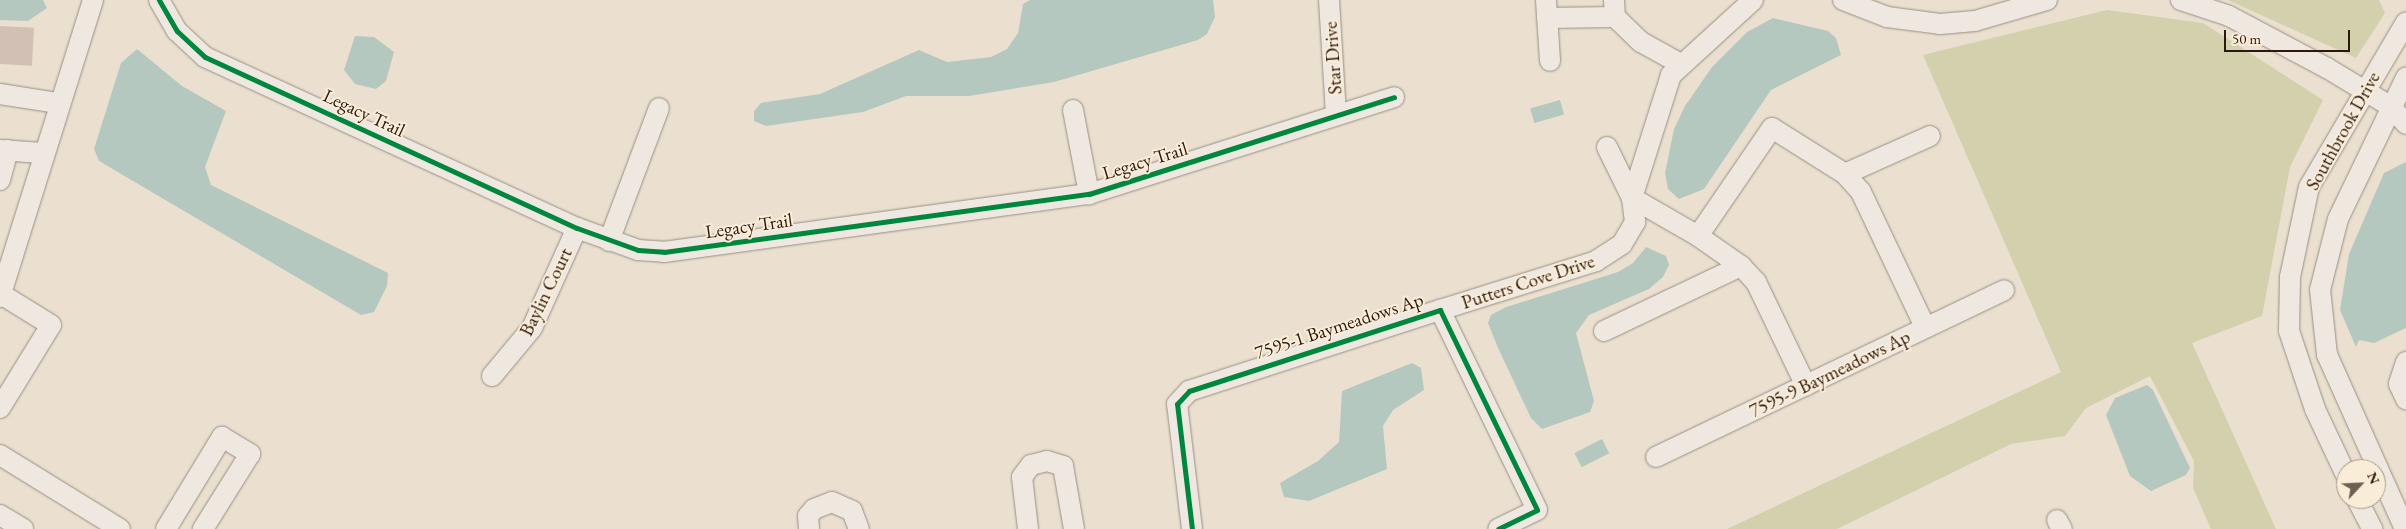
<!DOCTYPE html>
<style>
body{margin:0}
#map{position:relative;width:2406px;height:529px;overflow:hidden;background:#ebe0cf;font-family:"EB Garamond",serif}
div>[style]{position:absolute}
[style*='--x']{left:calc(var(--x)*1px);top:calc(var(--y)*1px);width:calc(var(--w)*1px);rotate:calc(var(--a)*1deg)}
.green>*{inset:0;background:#d3d0ad}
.water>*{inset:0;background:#b5c8bf;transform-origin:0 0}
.building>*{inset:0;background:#d2c0b5;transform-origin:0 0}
.roads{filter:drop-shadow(0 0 1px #988f84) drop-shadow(0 0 1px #988f84)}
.minor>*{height:20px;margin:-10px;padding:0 10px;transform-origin:10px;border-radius:10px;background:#eee8e0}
.cycleway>*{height:5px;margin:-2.5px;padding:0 2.5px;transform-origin:2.5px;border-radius:2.5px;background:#00873e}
span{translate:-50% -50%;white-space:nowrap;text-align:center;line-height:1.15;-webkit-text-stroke:4px #faedd8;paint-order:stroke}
.street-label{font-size:19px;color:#2c180f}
.north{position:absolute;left:2336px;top:459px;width:50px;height:50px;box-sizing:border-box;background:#faedd8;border:1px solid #a89888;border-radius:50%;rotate:65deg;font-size:14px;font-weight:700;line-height:20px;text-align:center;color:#2c180f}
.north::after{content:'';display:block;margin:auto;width:18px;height:22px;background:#6f5e52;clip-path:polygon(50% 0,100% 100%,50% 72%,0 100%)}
.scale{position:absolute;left:2224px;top:30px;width:126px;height:22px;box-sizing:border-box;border:2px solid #2c180f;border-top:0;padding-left:6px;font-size:15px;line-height:18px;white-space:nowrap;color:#2c180f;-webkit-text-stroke:4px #faedd8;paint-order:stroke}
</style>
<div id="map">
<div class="green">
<div style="clip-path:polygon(2228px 0,2379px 0,2385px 13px,2356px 58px)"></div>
<div style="clip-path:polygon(2107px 10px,2203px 23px,2323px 100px,2290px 167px,2262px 316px,2192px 343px,2276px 529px,2211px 529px,2193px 488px,2194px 461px,2150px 376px,2086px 408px,2065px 436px,2011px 444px,1837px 529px,1727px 529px,2061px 372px,1923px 55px)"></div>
</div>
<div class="water">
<div style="clip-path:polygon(0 0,43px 0,47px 8px,28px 21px,0 20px)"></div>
<div style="clip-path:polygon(1030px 0,1213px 0,1215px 17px,1207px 34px,1198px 40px,1054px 82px,969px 96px,906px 96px,863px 112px,766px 126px,754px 121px,754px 111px,761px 103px,820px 94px,919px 50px,947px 62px,991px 57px,1007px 49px,1018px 33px,1023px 4px)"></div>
<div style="clip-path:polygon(1773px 18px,1828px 31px,1836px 38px,1841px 55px,1771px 90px,1704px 189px,1679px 199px,1668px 189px,1665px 173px,1674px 129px,1685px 106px,1712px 67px,1747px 32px)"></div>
<div style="clip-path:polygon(355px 36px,374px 37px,394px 52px,386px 81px,376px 89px,355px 84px,344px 70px)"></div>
<div style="clip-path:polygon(137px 49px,182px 86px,226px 111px,205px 167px,211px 185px,388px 273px,387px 286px,374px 312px,361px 315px,99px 161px,94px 149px,121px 63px)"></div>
<div style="left:1560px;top:100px;width:15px;height:31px;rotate:74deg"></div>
<div style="clip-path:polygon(2406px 162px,2406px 328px,2374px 343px,2359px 340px,2356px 347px,2340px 310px,2349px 254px,2384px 173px)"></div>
<div style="clip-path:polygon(1646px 247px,1666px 256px,1669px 265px,1663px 277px,1649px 289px,1589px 315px,1576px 333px,1594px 401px,1590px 412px,1542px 429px,1531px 418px,1498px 348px,1488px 323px,1491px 315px,1506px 307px,1618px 272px,1633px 263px)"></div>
<div style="clip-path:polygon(1412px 363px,1421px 368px,1424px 390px,1393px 410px,1383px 426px,1387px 469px,1309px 501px,1284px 497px,1280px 483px,1318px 461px,1339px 442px,1342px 391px)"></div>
<div style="clip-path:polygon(2147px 385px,2153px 390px,2190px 468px,2186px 475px,2151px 491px,2130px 476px,2106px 415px,2115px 398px)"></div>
<div style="left:1602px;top:439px;width:16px;height:31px;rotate:63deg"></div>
</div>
<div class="building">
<div style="left:0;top:26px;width:34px;height:38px;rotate:3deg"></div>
</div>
<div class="roads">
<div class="minor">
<div style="--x:159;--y:0;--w:36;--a:60"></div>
<div style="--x:177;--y:31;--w:38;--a:43"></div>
<div style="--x:205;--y:57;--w:409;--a:24.7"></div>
<div style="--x:577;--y:228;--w:65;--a:19.8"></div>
<div style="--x:638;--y:250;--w:26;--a:4"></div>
<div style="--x:664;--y:252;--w:429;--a:-7.8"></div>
<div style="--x:1089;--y:194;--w:320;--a:-17.6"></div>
<div style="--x:1329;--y:0;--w:115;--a:86.5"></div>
<div style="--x:1546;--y:0;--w:61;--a:86.2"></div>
<div style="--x:1614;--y:0;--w:17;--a:87"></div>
<div style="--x:1615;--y:17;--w:36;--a:44"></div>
<div style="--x:1641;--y:42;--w:46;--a:28.8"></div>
<div style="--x:1843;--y:0;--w:47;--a:21.1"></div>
<div style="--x:1887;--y:17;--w:53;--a:7.5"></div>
<div style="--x:1940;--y:24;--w:35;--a:-5"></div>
<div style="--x:1975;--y:21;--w:75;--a:-16.3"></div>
<div style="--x:2181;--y:0;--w:51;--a:18.4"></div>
<div style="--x:2229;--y:16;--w:111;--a:28"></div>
<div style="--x:2327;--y:68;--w:74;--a:31.1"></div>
<div style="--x:2390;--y:106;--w:24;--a:48"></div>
<div style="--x:1547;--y:18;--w:68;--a:-0.8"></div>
<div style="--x:0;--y:94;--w:59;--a:8.8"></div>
<div style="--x:1073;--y:110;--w:86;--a:79.2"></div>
<div style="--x:1607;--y:147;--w:57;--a:63.9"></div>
<div style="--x:1632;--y:198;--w:76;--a:29.9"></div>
<div style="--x:1698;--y:236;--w:52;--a:34.9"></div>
<div style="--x:1741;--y:266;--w:22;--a:47"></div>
<div style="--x:1756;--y:282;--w:115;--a:64.3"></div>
<div style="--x:0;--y:150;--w:42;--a:4.1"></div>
<div style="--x:1845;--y:174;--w:93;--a:-24.1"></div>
<div style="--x:0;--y:180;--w:31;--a:-75"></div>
<div style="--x:1698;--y:236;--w:131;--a:-55.6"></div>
<div style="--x:1772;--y:128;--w:86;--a:32.2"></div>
<div style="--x:1845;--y:174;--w:24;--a:48"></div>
<div style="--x:1861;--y:192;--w:149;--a:64.6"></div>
<div style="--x:609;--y:241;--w:142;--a:-69.4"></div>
<div style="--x:0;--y:297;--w:311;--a:-72.6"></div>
<div style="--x:1440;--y:310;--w:164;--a:-17.4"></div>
<div style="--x:1596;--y:261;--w:31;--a:-33"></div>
<div style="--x:1622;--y:244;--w:26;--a:-59"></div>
<div style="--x:1635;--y:222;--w:24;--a:-97"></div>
<div style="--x:1632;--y:198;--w:129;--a:-72.4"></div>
<div style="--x:1671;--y:75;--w:111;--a:-42.4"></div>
<div style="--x:1604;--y:331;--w:152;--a:-25.4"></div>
<div style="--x:2406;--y:362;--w:23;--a:108"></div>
<div style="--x:2399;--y:384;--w:17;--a:65"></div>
<div style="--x:492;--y:376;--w:62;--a:-50.2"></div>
<div style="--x:532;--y:328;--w:110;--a:-65.8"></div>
<div style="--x:0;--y:408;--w:97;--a:-58.4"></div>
<div style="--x:51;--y:325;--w:59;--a:-148.2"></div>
<div style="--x:0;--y:455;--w:141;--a:31.7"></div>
<div style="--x:1656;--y:457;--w:386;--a:-25.6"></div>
<div style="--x:2346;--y:475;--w:73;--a:-115.2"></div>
<div style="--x:2315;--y:409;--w:82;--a:-108.4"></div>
<div style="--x:2289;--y:331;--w:54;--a:-88.9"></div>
<div style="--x:2290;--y:277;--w:92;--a:-78.1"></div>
<div style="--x:2309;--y:187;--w:191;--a:-59.5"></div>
<div style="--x:2357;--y:499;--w:34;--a:63"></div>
<div style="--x:0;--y:515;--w:27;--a:31"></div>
<div style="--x:2057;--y:520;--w:10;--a:61"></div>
<div style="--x:166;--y:529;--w:108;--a:-58.7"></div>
<div style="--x:222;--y:437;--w:33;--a:31"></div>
<div style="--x:250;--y:454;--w:89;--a:122.1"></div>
<div style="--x:809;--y:529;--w:13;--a:-94"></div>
<div style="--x:808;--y:516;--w:9;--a:-49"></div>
<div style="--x:814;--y:509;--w:19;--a:-21"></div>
<div style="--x:832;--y:502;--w:22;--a:24"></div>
<div style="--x:852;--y:511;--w:19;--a:69"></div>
<div style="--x:1028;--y:529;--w:52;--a:-96.6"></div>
<div style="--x:1022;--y:477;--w:15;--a:-53"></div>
<div style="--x:1031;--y:465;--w:16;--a:-14"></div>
<div style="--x:1047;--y:461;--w:17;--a:17"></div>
<div style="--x:1063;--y:466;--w:64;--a:80.1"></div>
<div style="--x:1192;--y:529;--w:126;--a:-96.8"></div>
<div style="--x:1177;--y:404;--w:18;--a:-47"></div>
<div style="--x:1189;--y:391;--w:264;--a:-17.9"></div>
<div style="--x:1440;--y:310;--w:222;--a:64.1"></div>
<div style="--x:1537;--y:510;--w:43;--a:154"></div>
<div style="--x:2405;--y:529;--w:191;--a:-114.1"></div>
<div style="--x:2327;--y:355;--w:65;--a:-96.1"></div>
<div style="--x:2320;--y:290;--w:73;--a:-75.8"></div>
<div style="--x:2338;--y:219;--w:157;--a:-64.3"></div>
</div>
</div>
<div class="cycleway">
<div style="--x:159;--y:0;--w:36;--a:60"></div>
<div style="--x:177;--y:31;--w:38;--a:43"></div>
<div style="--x:205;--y:57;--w:409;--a:24.7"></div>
<div style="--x:577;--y:228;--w:65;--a:19.8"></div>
<div style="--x:638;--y:250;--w:26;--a:4"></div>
<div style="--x:664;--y:252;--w:429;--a:-7.8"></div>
<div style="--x:1089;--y:194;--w:320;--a:-17.6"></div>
<div style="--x:1192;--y:529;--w:126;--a:-96.8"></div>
<div style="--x:1177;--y:404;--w:18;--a:-47"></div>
<div style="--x:1189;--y:391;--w:264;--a:-17.9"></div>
<div style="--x:1440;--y:310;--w:222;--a:64.1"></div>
<div style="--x:1537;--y:510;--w:43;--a:154"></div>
</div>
<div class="street-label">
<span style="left:1333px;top:58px;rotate:-94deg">Star Drive</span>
<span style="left:364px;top:113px;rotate:25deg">Legacy Trail</span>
<span style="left:2343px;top:131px;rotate:-61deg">Southbrook Drive</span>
<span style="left:1145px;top:161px;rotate:-17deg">Legacy Trail</span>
<span style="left:749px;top:226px;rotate:-8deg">Legacy Trail</span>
<span style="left:1528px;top:282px;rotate:-18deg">Putters Cove Drive</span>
<span style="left:546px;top:292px;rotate:-64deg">Baylin Court</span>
<span style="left:1339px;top:326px;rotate:-18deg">7595-1 Baymeadows Ap</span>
<span style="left:1830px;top:374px;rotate:-26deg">7595-9 Baymeadows Ap</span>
</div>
<div class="north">N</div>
<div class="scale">50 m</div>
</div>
